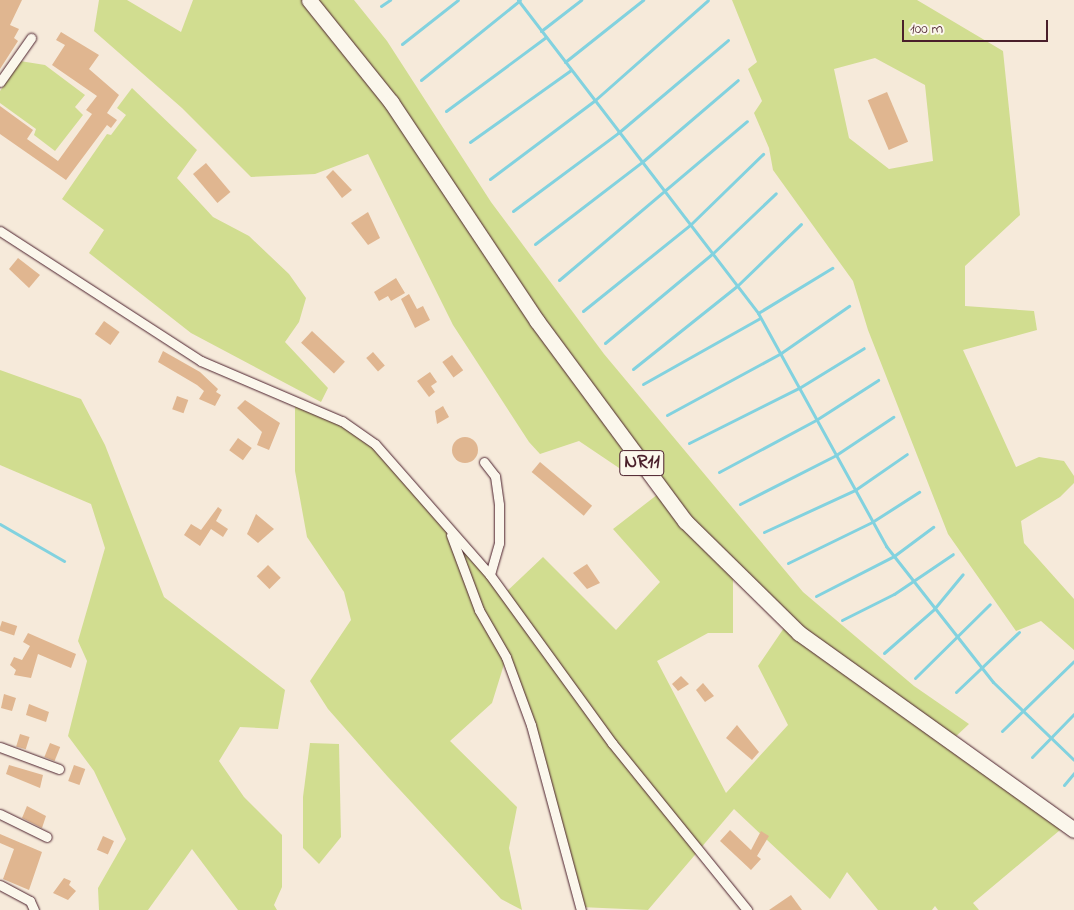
<!DOCTYPE html>
<style>
body{margin:0}
#map{position:relative;width:1074px;height:910px;overflow:hidden;background:#f6eada;font-family:"Indie Flower",sans-serif}
div>[style]{position:absolute}
[style*='--x']{left:calc(var(--x)*1px);top:calc(var(--y)*1px);width:calc(var(--w)*1px);rotate:calc(var(--a)*1deg)}
.green>*{inset:0;background:#d1dd90}
.stream>*{height:3px;margin:-1.5px;padding:0 1.5px;transform-origin:1.5px;border-radius:1.5px;background:#82d2df}
.building>*{inset:0;background:#e0b690;transform-origin:0 0}
.round{border-radius:50%}
.roads{filter:drop-shadow(0 0 1px #4a1f2b) drop-shadow(0 0 1px #4a1f2b)}
.street>*{height:9px;margin:-4.5px;padding:0 4.5px;transform-origin:4.5px;border-radius:4.5px;background:#fbf7ec}
.highway>*{height:15px;margin:-7.5px;padding:0 7.5px;transform-origin:7.5px;border-radius:7.5px;background:#fbf7ec}
span{translate:-50% -50%;white-space:nowrap;text-align:center;line-height:1.15;-webkit-text-stroke:4px #fbf7ec;paint-order:stroke}
.shield-label span{padding:1px 4px;background:#fbf7ec;border:1px solid;border-radius:4px;-webkit-text-stroke-width:0}
.shield-label{font-size:19px;color:#4a1f2b;font-weight:700}
.scale{position:absolute;left:902px;top:20px;width:146px;height:22px;box-sizing:border-box;border:2px solid #4a1f2b;border-top:0;padding-left:6px;font-size:15px;line-height:18px;white-space:nowrap;color:#4a1f2b;-webkit-text-stroke:4px #fbf7ec;paint-order:stroke}
</style>
<div id="map">
<div class="green">
<div style="clip-path:polygon(evenodd,99px 0,127px 0,181px 32px,193px 0,354px 0,387px 41px,491px 202px,604px 354px,803px 592px,914px 686px,969px 724px,952px 740px,1066px 825px,973px 903px,979px 910px,938px 910px,935px 906px,932px 910px,878px 910px,847px 872px,830px 899px,734px 809px,648px 910px,580px 907px,552px 792px,506px 658px,492px 703px,450px 741px,517px 807px,509px 848px,522px 910px,501px 899px,388px 777px,328px 709px,310px 681px,351px 620px,344px 592px,307px 537px,295px 471px,295px 401px,357px 430px,504px 594px,543px 557px,616px 630px,660px 582px,613px 529px,662px 491px,642px 464px,625px 472px,579px 441px,540px 454px,529px 442px,453px 325px,368px 154px,315px 174px,251px 177px,182px 108px,94px 31px,99px 0,733px 570px,788px 622px,758px 666px,788px 725px,726px 793px,657px 661px,708px 633px,733px 633px,733px 570px)"></div>
<div style="clip-path:polygon(evenodd,732px 0,917px 0,1003px 51px,1020px 215px,965px 266px,965px 306px,1034px 311px,1037px 330px,963px 350px,1016px 467px,1039px 457px,1064px 461px,1074px 476px,1074px 483px,1060px 497px,1021px 521px,1024px 543px,1074px 599px,1074px 650px,1041px 621px,1016px 631px,948px 534px,868px 330px,853px 281px,773px 170px,769px 148px,754px 113px,762px 101px,748px 69px,757px 62px,732px 0,875px 58px,925px 85px,933px 161px,889px 169px,849px 138px,834px 69px,875px 58px)"></div>
<div style="clip-path:polygon(20px 61px,45px 65px,85px 95px,75px 107px,83px 115px,55px 151px,34px 135px,36px 129px,0 103px,0 91px)"></div>
<div style="clip-path:polygon(132px 88px,197px 150px,177px 178px,213px 217px,249px 236px,289px 274px,306px 298px,299px 322px,285px 342px,328px 388px,321px 402px,191px 333px,89px 253px,104px 230px,62px 199px,107px 134px,111px 135px,126px 115px,117px 108px)"></div>
<div style="clip-path:polygon(0 370px,81px 399px,105px 445px,164px 597px,285px 690px,278px 729px,240px 727px,219px 761px,244px 797px,282px 835px,282px 887px,274px 905px,277px 910px,238px 910px,192px 849px,148px 910px,99px 910px,98px 888px,126px 839px,94px 771px,68px 736px,87px 661px,78px 641px,105px 548px,91px 504px,0 465px)"></div>
<div style="clip-path:polygon(310px 743px,339px 744px,341px 837px,319px 864px,303px 848px,303px 797px)"></div>
</div>
<div class="stream">
<div style="--x:518;--y:0;--w:394;--a:52.5"></div>
<div style="--x:758;--y:313;--w:266;--a:61.2"></div>
<div style="--x:886;--y:546;--w:173;--a:51.8"></div>
<div style="--x:993;--y:682;--w:112;--a:43.9"></div>
<div style="--x:381;--y:6;--w:11;--a:-34"></div>
<div style="--x:541;--y:31;--w:51;--a:-37.8"></div>
<div style="--x:402;--y:44;--w:71;--a:-38.2"></div>
<div style="--x:565;--y:62;--w:100;--a:-38.5"></div>
<div style="--x:421;--y:80;--w:127;--a:-38.9"></div>
<div style="--x:446;--y:111;--w:124;--a:-36.5"></div>
<div style="--x:470;--y:142;--w:124;--a:-35.5"></div>
<div style="--x:490;--y:179;--w:130;--a:-36.9"></div>
<div style="--x:594;--y:101;--w:152;--a:-41.5"></div>
<div style="--x:513;--y:211;--w:131;--a:-36.6"></div>
<div style="--x:618;--y:133;--w:144;--a:-40.2"></div>
<div style="--x:535;--y:244;--w:135;--a:-37.5"></div>
<div style="--x:642;--y:162;--w:126;--a:-40.5"></div>
<div style="--x:559;--y:280;--w:246;--a:-40.2"></div>
<div style="--x:583;--y:311;--w:137;--a:-38.8"></div>
<div style="--x:690;--y:225;--w:102;--a:-44.2"></div>
<div style="--x:758;--y:313;--w:87;--a:-31.3"></div>
<div style="--x:605;--y:343;--w:139;--a:-39.8"></div>
<div style="--x:712;--y:254;--w:88;--a:-43.6"></div>
<div style="--x:633;--y:369;--w:133;--a:-38.6"></div>
<div style="--x:737;--y:286;--w:89;--a:-44.1"></div>
<div style="--x:643;--y:384;--w:134;--a:-29.4"></div>
<div style="--x:667;--y:415;--w:130;--a:-28.5"></div>
<div style="--x:781;--y:353;--w:83;--a:-34.7"></div>
<div style="--x:689;--y:443;--w:123;--a:-26.6"></div>
<div style="--x:799;--y:388;--w:76;--a:-31.6"></div>
<div style="--x:719;--y:472;--w:110;--a:-28.2"></div>
<div style="--x:816;--y:420;--w:74;--a:-32.8"></div>
<div style="--x:740;--y:504;--w:108;--a:-27"></div>
<div style="--x:836;--y:455;--w:69;--a:-33.7"></div>
<div style="--x:0;--y:524;--w:74;--a:30"></div>
<div style="--x:764;--y:532;--w:100;--a:-24.8"></div>
<div style="--x:855;--y:490;--w:63;--a:-34.7"></div>
<div style="--x:788;--y:563;--w:93;--a:-26"></div>
<div style="--x:872;--y:522;--w:56;--a:-32.6"></div>
<div style="--x:816;--y:596;--w:88;--a:-27.1"></div>
<div style="--x:894;--y:556;--w:49;--a:-36.6"></div>
<div style="--x:842;--y:620;--w:58;--a:-26.6"></div>
<div style="--x:894;--y:594;--w:71;--a:-34.1"></div>
<div style="--x:884;--y:653;--w:67;--a:-41.3"></div>
<div style="--x:934;--y:609;--w:45;--a:-50.4"></div>
<div style="--x:915;--y:678;--w:105;--a:-44.6"></div>
<div style="--x:956;--y:692;--w:87;--a:-43.6"></div>
<div style="--x:1002;--y:731;--w:100;--a:-44.2"></div>
<div style="--x:1032;--y:757;--w:60;--a:-45.7"></div>
<div style="--x:1064;--y:785;--w:16;--a:-50"></div>
</div>
<div class="building">
<div style="clip-path:polygon(0 0,22px 0,10px 25px,19px 29px,14px 38px,18px 41px,0 69px)"></div>
<div style="clip-path:polygon(61px 32px,99px 55px,89px 69px,119px 95px,107px 113px,117px 120px,111px 128px,107px 125px,66px 180px,0 134px,0 106px,33px 130px,27px 139px,58px 161px,92px 114px,86px 110px,97px 96px,52px 65px,65px 45px,56px 40px)"></div>
<div style="left:887px;top:92px;width:54px;height:21px;rotate:67deg"></div>
<div style="left:206px;top:163px;width:38px;height:17px;rotate:50deg"></div>
<div style="clip-path:polygon(333px 170px,352px 190px,342px 198px,326px 177px)"></div>
<div style="clip-path:polygon(368px 212px,380px 238px,368px 245px,351px 223px)"></div>
<div style="clip-path:polygon(18px 258px,40px 275px,29px 288px,9px 269px)"></div>
<div style="clip-path:polygon(396px 278px,405px 293px,391px 301px,388px 296px,379px 301px,374px 292px)"></div>
<div style="clip-path:polygon(409px 294px,417px 309px,423px 306px,430px 320px,415px 328px,401px 299px)"></div>
<div style="left:104px;top:321px;width:19px;height:16px;rotate:35deg"></div>
<div style="left:312px;top:331px;width:45px;height:16px;rotate:43deg"></div>
<div style="clip-path:polygon(163px 351px,200px 372px,218px 389px,216px 392px,221px 395px,215px 406px,199px 399px,204px 391px,197px 385px,158px 362px)"></div>
<div style="left:373px;top:352px;width:18px;height:9px;rotate:49deg"></div>
<div style="left:452px;top:355px;width:19px;height:12px;rotate:54deg"></div>
<div style="clip-path:polygon(430px 372px,437px 382px,431px 386px,435px 392px,429px 397px,417px 381px)"></div>
<div style="left:177px;top:396px;width:12px;height:14px;rotate:20deg"></div>
<div style="clip-path:polygon(245px 400px,280px 423px,269px 450px,257px 445px,262px 432px,237px 408px)"></div>
<div style="clip-path:polygon(443px 406px,449px 417px,437px 424px,435px 411px)"></div>
<div class="round" style="left:452px;top:437px;width:26px;height:26px"></div>
<div style="left:238px;top:438px;width:17px;height:15px;rotate:36deg"></div>
<div style="left:540px;top:462px;width:68px;height:13px;rotate:40deg"></div>
<div style="clip-path:polygon(218px 507px,222px 510px,216px 521px,228px 529px,223px 537px,211px 529px,200px 546px,184px 535px,191px 524px,201px 530px)"></div>
<div style="clip-path:polygon(256px 514px,274px 529px,258px 543px,247px 534px)"></div>
<div style="clip-path:polygon(587px 564px,600px 583px,587px 589px,573px 573px)"></div>
<div style="left:268px;top:565px;width:18px;height:16px;rotate:45deg"></div>
<div style="left:2px;top:621px;width:16px;height:10px;rotate:18deg"></div>
<div style="clip-path:polygon(28px 633px,76px 654px,71px 668px,38px 654px,31px 678px,14px 675px,16px 670px,10px 665px,14px 657px,22px 660px,30px 646px,23px 642px)"></div>
<div style="clip-path:polygon(681px 676px,689px 684px,678px 691px,672px 684px)"></div>
<div style="clip-path:polygon(703px 683px,714px 696px,705px 702px,696px 690px)"></div>
<div style="clip-path:polygon(4px 694px,16px 698px,12px 711px,1px 708px)"></div>
<div style="clip-path:polygon(29px 704px,49px 712px,46px 722px,26px 715px)"></div>
<div style="clip-path:polygon(737px 725px,759px 752px,752px 760px,726px 738px)"></div>
<div style="left:20px;top:734px;width:10px;height:13px;rotate:17deg"></div>
<div style="left:50px;top:743px;width:11px;height:15px;rotate:22deg"></div>
<div style="clip-path:polygon(9px 765px,43px 775px,40px 788px,6px 774px)"></div>
<div style="left:74px;top:765px;width:12px;height:17px;rotate:20deg"></div>
<div style="clip-path:polygon(27px 806px,46px 816px,42px 828px,22px 818px)"></div>
<div style="clip-path:polygon(730px 830px,751px 850px,761px 831px,769px 836px,757px 856px,761px 859px,751px 870px,720px 841px)"></div>
<div style="clip-path:polygon(0 834px,42px 852px,29px 890px,3px 879px,14px 849px,0 843px)"></div>
<div style="left:103px;top:836px;width:12px;height:15px;rotate:24deg"></div>
<div style="clip-path:polygon(64px 878px,71px 881px,69px 885px,76px 891px,68px 900px,53px 893px)"></div>
<div style="clip-path:polygon(791px 895px,802px 910px,769px 910px)"></div>
</div>
<div class="roads">
<div class="street">
<div style="--x:0;--y:82;--w:54;--a:-54.8"></div>
<div style="--x:0;--y:231;--w:239;--a:32.9"></div>
<div style="--x:201;--y:361;--w:153;--a:23.1"></div>
<div style="--x:342;--y:421;--w:40;--a:34.9"></div>
<div style="--x:375;--y:444;--w:174;--a:48.7"></div>
<div style="--x:490;--y:575;--w:208;--a:54"></div>
<div style="--x:612;--y:743;--w:215;--a:51"></div>
<div style="--x:484;--y:462;--w:18;--a:52"></div>
<div style="--x:495;--y:476;--w:29;--a:82"></div>
<div style="--x:499;--y:505;--w:38;--a:90"></div>
<div style="--x:499;--y:543;--w:33;--a:106"></div>
<div style="--x:451;--y:535;--w:80;--a:69.5"></div>
<div style="--x:479;--y:610;--w:54;--a:60.1"></div>
<div style="--x:506;--y:657;--w:72;--a:69.8"></div>
<div style="--x:531;--y:725;--w:192;--a:74.9"></div>
<div style="--x:0;--y:747;--w:63;--a:20.4"></div>
<div style="--x:0;--y:814;--w:52;--a:26.1"></div>
<div style="--x:0;--y:885;--w:34;--a:28"></div>
<div style="--x:30;--y:901;--w:10;--a:66"></div>
</div>
<div class="highway">
<div style="--x:309;--y:0;--w:131;--a:51.2"></div>
<div style="--x:391;--y:102;--w:263;--a:56.3"></div>
<div style="--x:537;--y:321;--w:249;--a:53.5"></div>
<div style="--x:685;--y:521;--w:160;--a:44.5"></div>
<div style="--x:799;--y:633;--w:338;--a:35.6"></div>
</div>
</div>
<div class="shield-label">
<span style="left:642px;top:463px">NR11</span>
</div>
<div class="scale">100 m</div>
</div>
